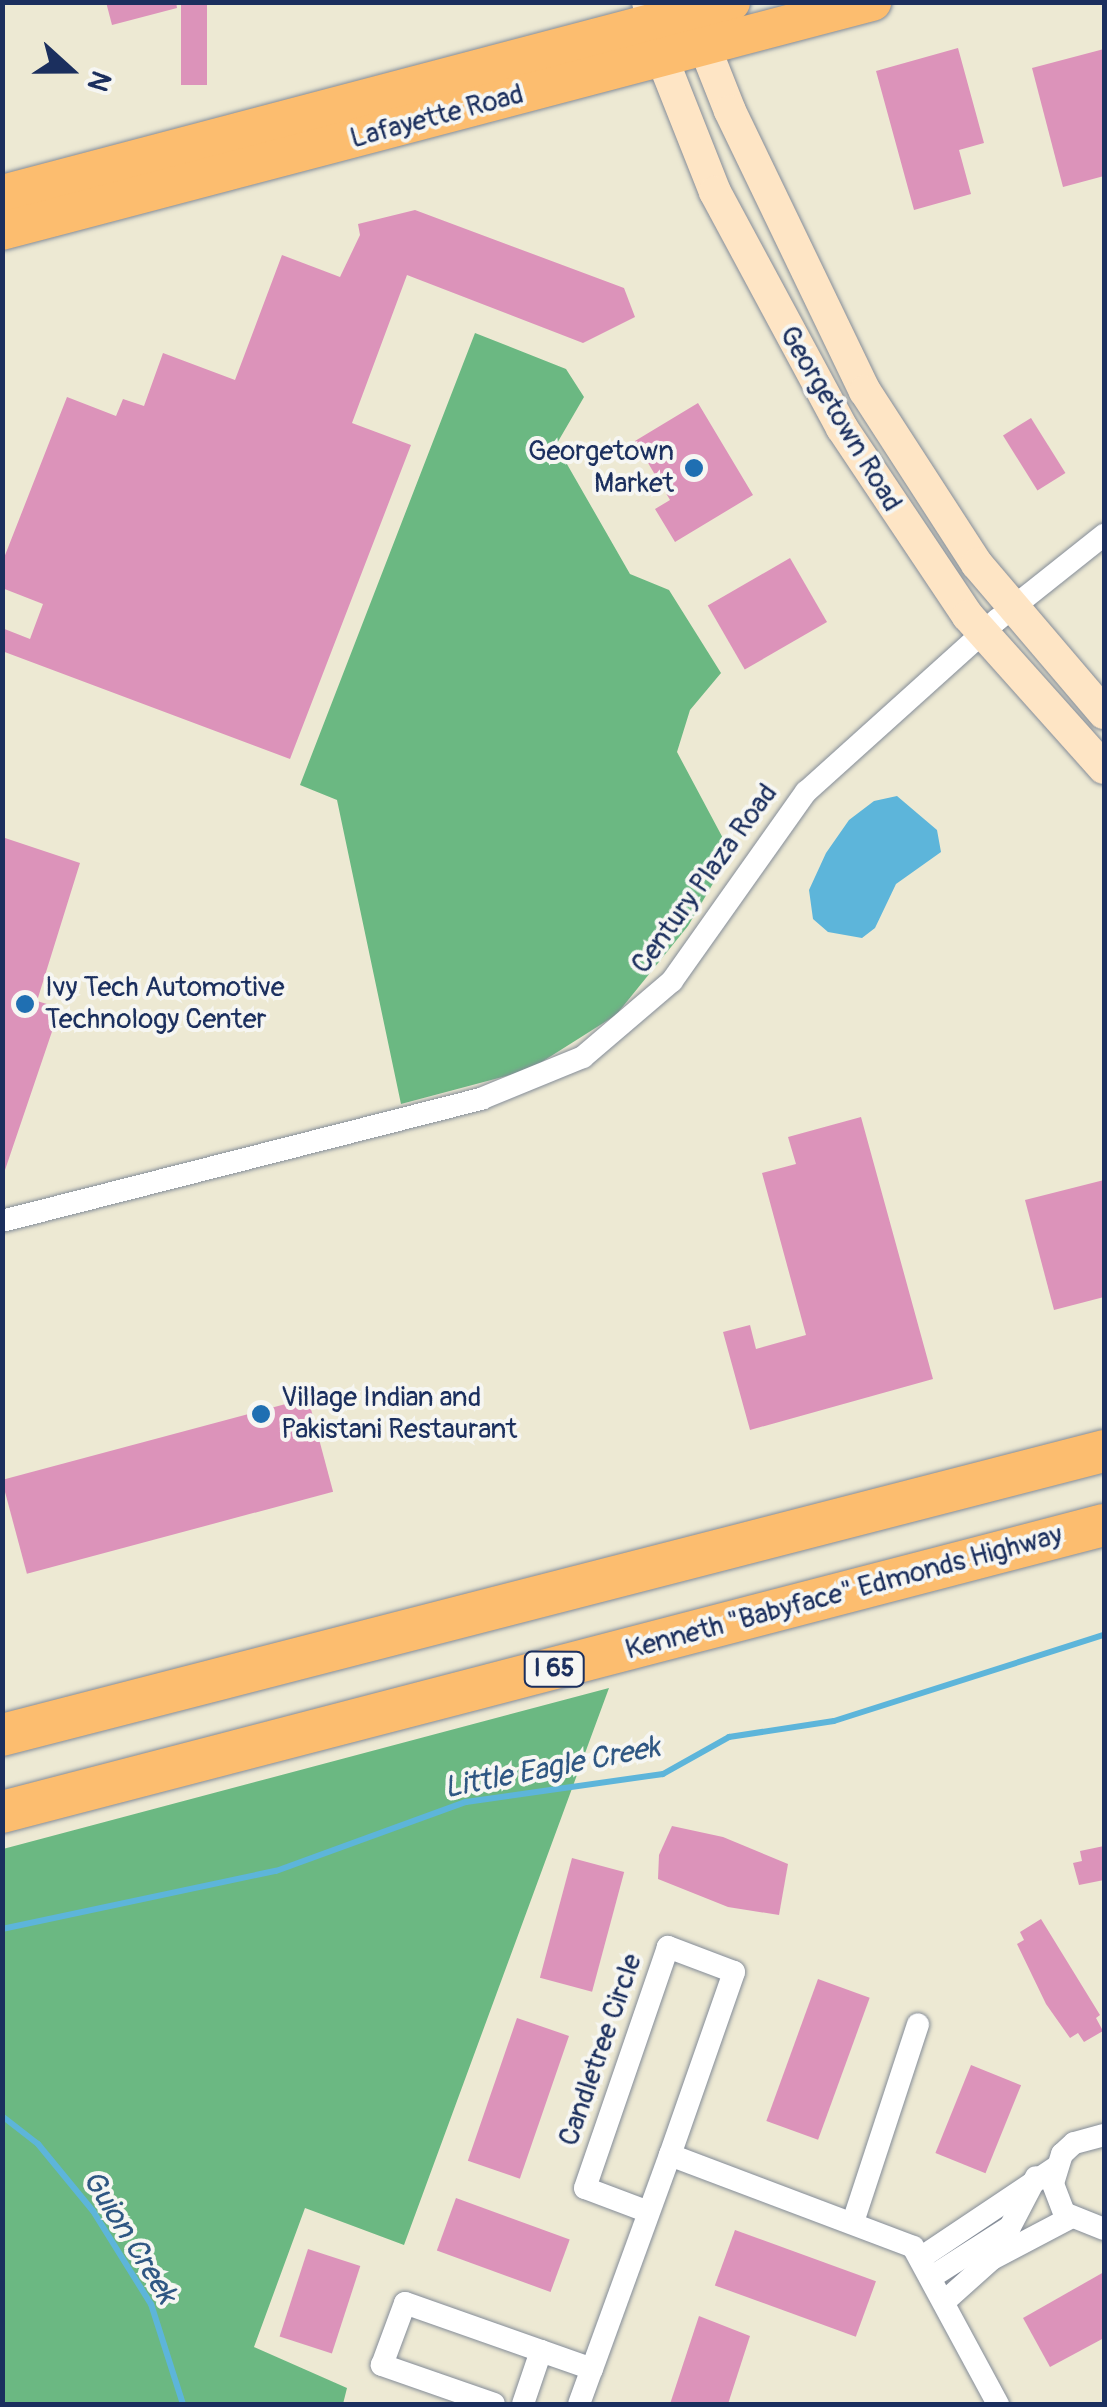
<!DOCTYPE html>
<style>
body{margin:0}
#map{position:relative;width:1107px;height:2407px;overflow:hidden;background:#ede9d3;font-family:Pangolin,sans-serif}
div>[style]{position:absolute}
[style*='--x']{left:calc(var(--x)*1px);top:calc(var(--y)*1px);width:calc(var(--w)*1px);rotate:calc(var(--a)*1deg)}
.forest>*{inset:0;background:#6bb882}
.water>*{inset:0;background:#5db5da}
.stream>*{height:6px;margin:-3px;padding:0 3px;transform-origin:3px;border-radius:3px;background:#5db5da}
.building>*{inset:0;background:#dc93ba;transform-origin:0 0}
.roads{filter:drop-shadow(0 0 2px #848c98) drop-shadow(0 0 2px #848c98)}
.minor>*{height:22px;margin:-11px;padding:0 11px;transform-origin:11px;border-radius:11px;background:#fff}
.secondary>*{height:32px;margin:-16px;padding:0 16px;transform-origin:16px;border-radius:16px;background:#fee5c5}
.primary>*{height:38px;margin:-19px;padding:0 19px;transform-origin:19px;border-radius:19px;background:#fcbd6f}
.motorway>*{height:42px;margin:-21px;padding:0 21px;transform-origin:21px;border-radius:21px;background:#fcbd6f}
.dots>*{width:28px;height:28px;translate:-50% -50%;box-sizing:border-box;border:5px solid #f6f6f2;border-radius:50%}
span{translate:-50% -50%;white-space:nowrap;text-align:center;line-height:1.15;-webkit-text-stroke:8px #f6f6f2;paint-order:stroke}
.shield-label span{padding:2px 8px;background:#f6f6f2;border:2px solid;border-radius:8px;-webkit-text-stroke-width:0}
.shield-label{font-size:25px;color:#1b2f5e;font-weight:700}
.street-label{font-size:28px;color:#1b2f5e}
.poi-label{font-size:28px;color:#1b2f5e}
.right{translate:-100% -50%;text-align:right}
.left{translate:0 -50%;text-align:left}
.water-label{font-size:30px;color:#2f5783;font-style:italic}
.frame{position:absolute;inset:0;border:5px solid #1b2f5e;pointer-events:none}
.north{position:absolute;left:20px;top:20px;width:100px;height:100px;-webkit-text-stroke:8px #f6f6f2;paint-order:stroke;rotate:111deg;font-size:28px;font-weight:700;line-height:40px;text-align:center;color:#1b2f5e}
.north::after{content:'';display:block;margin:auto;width:35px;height:45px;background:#1b2f5e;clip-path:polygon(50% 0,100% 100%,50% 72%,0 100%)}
</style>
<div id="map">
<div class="forest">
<div style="clip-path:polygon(475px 333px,566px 369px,584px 397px,556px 445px,630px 574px,669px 590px,721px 673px,690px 710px,677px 752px,725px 842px,718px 875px,688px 926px,616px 1015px,529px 1070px,401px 1104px,337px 800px,300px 785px)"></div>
<div style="clip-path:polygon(609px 1688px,404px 2245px,305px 2208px,254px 2347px,347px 2388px,343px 2404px,3px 2404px,3px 1849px)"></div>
</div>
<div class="water">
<div style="clip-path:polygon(897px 796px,937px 830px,941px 852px,896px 884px,875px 928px,862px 938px,828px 932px,813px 919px,809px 890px,826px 853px,849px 820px,874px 801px)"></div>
</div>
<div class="stream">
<div style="--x:2;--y:1929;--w:280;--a:-12"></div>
<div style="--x:276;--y:1871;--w:202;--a:-20"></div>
<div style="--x:466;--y:1802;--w:199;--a:-8.1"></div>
<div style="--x:663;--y:1774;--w:76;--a:-29.3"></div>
<div style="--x:729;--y:1737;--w:106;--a:-8.7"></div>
<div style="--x:834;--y:1721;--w:283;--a:-17.7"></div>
<div style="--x:2;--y:2116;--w:46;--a:37.9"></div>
<div style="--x:38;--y:2144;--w:87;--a:50.6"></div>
<div style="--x:93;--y:2211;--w:110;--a:58.1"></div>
<div style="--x:151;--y:2304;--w:105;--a:72.3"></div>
</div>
<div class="building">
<div style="clip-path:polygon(106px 2px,176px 2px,177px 8px,112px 25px)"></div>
<div style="left:181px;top:2px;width:26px;height:83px"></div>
<div style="clip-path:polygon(958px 48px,984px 143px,959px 150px,971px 194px,914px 210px,876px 71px)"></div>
<div style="clip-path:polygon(1104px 49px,1104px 176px,1063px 187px,1032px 68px)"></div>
<div style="clip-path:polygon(415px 210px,624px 288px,635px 317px,583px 343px,407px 275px,352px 423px,411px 445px,290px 759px,2px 651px,2px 628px,30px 639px,43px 604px,2px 588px,2px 563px,67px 397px,116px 416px,123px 399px,144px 406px,163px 353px,235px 380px,282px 255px,340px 277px,360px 235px,358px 224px)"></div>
<div style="clip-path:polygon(698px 403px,753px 495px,675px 542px,655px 509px,670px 500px,635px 441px)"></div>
<div style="left:1031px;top:418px;width:65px;height:33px;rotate:58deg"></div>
<div style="left:790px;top:558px;width:74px;height:95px;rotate:60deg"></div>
<div style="clip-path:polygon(2px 837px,80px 863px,37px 1001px,60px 1008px,5px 1170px)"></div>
<div style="clip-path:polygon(861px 1117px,933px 1379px,750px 1430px,723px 1332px,750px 1325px,756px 1349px,806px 1335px,762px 1173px,796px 1164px,788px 1137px)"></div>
<div style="clip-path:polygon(1104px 1180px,1104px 1297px,1054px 1310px,1025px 1200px)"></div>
<div style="left:308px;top:1398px;width:97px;height:317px;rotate:75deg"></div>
<div style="clip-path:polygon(672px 1826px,723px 1837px,788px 1864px,779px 1915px,728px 1907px,658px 1879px,659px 1855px)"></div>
<div style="clip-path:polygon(1104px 1846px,1104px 1880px,1079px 1885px,1073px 1863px,1082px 1861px,1080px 1851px)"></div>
<div style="left:572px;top:1858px;width:54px;height:124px;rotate:15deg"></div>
<div style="clip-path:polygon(1041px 1919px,1100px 2015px,1096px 2018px,1103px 2031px,1084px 2042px,1078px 2033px,1070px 2038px,1046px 2004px,1017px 1944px,1024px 1940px,1020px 1932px)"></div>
<div style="left:818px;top:1979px;width:55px;height:151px;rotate:20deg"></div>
<div style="left:517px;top:2018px;width:55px;height:151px;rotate:19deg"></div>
<div style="left:971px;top:2065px;width:54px;height:95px;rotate:22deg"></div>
<div style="left:456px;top:2198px;width:121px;height:56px;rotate:20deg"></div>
<div style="left:735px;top:2230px;width:150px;height:59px;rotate:20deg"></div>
<div style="left:308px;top:2249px;width:55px;height:92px;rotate:18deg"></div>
<div style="clip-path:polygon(1104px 2272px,1104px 2338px,1050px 2367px,1023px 2318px)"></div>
<div style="clip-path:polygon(699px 2316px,750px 2336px,728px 2404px,670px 2404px)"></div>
</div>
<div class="roads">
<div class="minor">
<div style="--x:2;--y:1221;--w:496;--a:-14.3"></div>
<div style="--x:483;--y:1098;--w:108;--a:-22.3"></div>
<div style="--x:583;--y:1057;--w:117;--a:-40.5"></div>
<div style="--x:672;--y:981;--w:232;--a:-54.7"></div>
<div style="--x:806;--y:792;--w:257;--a:-42"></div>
<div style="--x:997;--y:620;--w:137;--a:-38.5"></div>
<div style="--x:1104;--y:2135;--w:31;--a:165"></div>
<div style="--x:1074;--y:2143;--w:16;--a:137"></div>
<div style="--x:1062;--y:2154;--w:31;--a:107"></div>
<div style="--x:1053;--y:2184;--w:31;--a:69"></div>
<div style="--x:1064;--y:2213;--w:43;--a:21.8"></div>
<div style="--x:670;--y:2155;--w:260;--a:20.7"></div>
<div style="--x:913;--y:2247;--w:179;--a:61.6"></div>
<div style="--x:853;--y:2222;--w:208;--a:-71.8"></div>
<div style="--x:922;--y:2257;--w:160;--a:-33.8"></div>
<div style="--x:933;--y:2276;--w:91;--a:-32.5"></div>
<div style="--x:1010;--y:2227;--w:56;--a:-62.5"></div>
<div style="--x:945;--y:2301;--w:63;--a:-41.8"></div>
<div style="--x:992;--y:2259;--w:88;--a:-27.7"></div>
<div style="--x:541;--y:2351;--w:54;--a:19.4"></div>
<div style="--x:494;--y:2404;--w:119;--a:-160.8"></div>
<div style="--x:382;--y:2365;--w:66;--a:-69.6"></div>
<div style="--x:405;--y:2303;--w:144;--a:19.4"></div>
<div style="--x:541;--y:2351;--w:56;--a:108.8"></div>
<div style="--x:579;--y:2404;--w:37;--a:-70"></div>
<div style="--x:592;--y:2369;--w:228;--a:-70"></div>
<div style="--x:670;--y:2155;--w:194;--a:-70.7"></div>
<div style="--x:734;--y:1972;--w:71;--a:-159.3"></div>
<div style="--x:668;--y:1947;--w:255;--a:109"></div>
<div style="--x:585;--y:2188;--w:68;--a:20.6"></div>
</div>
<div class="secondary">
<div style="--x:648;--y:2;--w:58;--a:76"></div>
<div style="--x:662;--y:58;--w:144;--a:68.4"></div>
<div style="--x:715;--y:192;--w:268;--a:61.7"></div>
<div style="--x:842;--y:428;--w:226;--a:56.2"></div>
<div style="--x:968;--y:616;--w:204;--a:48.2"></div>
<div style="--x:696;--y:25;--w:92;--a:68.4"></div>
<div style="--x:730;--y:111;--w:311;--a:64.3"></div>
<div style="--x:865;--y:391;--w:206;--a:57.1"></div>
<div style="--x:977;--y:564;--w:196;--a:49.6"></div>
</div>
<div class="primary">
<div style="--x:2;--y:194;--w:754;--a:-14.76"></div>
<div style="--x:2;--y:231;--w:900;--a:-14.75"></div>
</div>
<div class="motorway">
<div style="--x:2;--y:1735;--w:1138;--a:-14.45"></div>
<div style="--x:2;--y:1812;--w:1139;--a:-14.6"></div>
</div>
</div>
<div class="dots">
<div style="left:694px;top:468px;background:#1f6fb2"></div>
<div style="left:25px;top:1004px;background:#1f6fb2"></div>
<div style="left:261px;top:1414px;background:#1f6fb2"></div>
</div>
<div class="shield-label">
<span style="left:554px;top:1669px">I 65</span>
</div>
<div class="street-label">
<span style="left:437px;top:117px;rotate:-15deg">Lafayette Road</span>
<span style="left:840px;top:419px;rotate:59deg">Georgetown Road</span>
<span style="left:705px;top:879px;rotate:-54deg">Century Plaza Road</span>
<span style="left:844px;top:1593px;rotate:-15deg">Kenneth "Babyface" Edmonds Highway</span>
<span style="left:601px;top:2050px;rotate:-71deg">Candletree Circle</span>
</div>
<div class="poi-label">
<span class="right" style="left:674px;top:468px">Georgetown<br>Market</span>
<span class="left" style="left:45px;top:1004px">Ivy Tech Automotive<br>Technology Center</span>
<span class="left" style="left:281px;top:1414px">Village Indian and<br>Pakistani Restaurant</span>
</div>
<div class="water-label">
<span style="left:552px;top:1768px;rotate:-11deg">Little Eagle Creek</span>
<span style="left:129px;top:2237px;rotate:58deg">Guion Creek</span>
</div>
<div class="frame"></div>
<div class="north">N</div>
</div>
